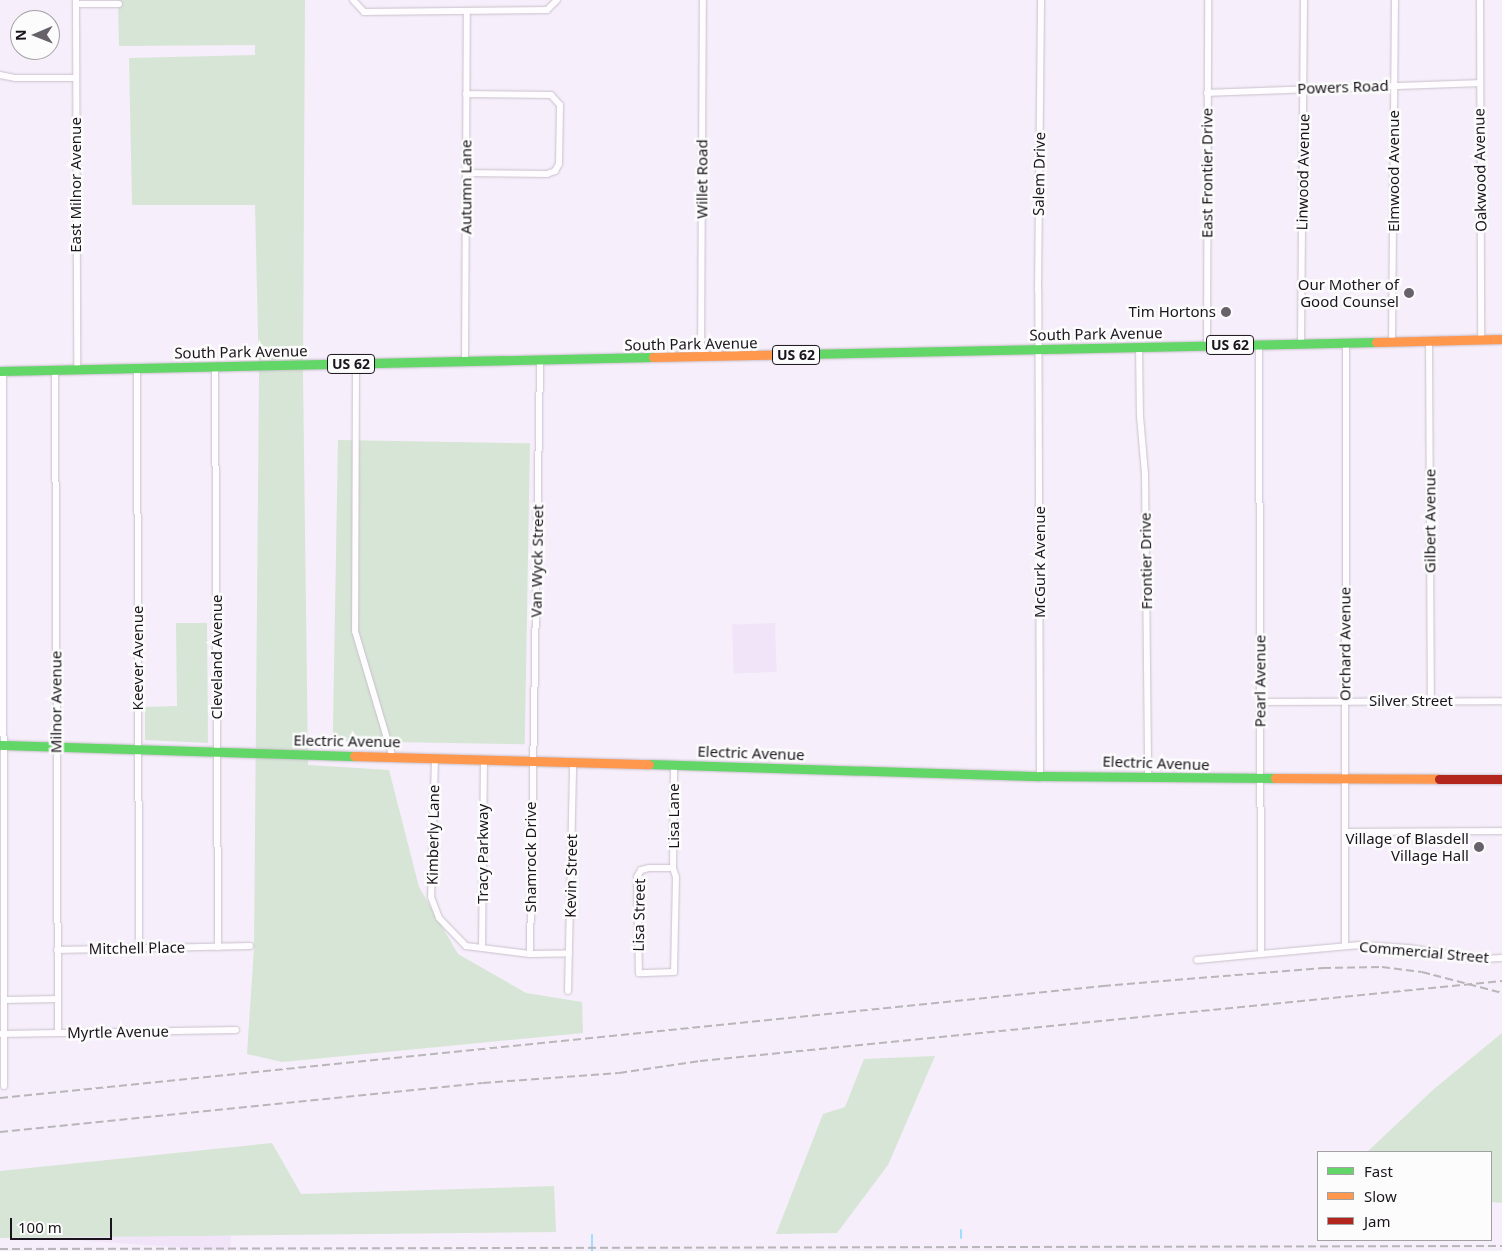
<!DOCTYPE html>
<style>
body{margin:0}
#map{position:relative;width:1502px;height:1251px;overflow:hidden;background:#f6eefa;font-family:"Noto Sans",sans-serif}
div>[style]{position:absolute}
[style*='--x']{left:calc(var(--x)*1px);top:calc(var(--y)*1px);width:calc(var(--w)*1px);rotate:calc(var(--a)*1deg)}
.built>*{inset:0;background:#f2e4f8;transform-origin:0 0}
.green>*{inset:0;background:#d6e5d5;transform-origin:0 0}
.stream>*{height:2px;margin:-1px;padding:0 1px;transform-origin:1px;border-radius:1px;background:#9fdefe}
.roads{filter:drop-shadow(0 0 1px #c8c1cb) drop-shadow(0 0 1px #c8c1cb)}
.street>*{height:6px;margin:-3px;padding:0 3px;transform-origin:3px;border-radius:3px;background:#fefcfe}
.fast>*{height:9px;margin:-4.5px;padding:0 4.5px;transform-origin:4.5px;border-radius:4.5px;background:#63d668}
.slow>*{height:9px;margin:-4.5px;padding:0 4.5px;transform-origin:4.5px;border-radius:4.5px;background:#ff974d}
.jam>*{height:9px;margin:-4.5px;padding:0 4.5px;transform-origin:4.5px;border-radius:4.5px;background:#b3261e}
.rail>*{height:2px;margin-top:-1px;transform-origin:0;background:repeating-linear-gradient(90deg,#b8b6b9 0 8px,transparent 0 12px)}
.dots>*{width:14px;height:14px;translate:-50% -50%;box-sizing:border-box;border:2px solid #fcfcfc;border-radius:50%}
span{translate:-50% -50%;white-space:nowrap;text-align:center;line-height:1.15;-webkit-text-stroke:5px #fcfcfc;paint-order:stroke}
.shield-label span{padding:1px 4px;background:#fcfcfc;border:1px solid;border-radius:4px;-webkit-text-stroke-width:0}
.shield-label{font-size:14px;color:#1a151c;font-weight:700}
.street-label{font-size:15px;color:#1a151c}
.poi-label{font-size:15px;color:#1a151c}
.right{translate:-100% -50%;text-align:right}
.legend{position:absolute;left:1317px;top:1151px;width:175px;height:90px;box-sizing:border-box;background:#fcfcfc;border:1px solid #a2a0a2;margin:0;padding:6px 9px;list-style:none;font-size:15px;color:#1a151c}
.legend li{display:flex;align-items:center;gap:10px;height:25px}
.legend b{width:25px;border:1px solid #a2a0a2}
.north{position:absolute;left:10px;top:10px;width:50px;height:50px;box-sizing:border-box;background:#fcfcfc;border:1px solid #a2a0a2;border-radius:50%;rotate:269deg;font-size:14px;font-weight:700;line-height:20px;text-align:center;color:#1a151c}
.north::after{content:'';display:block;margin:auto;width:18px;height:22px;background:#67616a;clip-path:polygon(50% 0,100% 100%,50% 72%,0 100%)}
.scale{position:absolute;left:10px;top:1218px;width:102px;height:22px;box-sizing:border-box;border:2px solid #1a151c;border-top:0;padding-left:6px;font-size:15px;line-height:18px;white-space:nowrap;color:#1a151c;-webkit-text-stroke:4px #fcfcfc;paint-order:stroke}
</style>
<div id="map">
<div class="built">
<div style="left:775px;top:623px;width:49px;height:43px;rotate:88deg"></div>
<div style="left:231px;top:1236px;width:15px;height:231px;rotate:94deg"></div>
</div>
<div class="green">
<div style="clip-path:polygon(118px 0,305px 0,303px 375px,308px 765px,389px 770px,419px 887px,458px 954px,526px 993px,582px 1002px,583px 1033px,282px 1062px,247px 1054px,254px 948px,259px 376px,255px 205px,132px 205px,129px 58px,255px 55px,255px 45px,119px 46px)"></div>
<div style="left:338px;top:440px;width:192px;height:301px;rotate:1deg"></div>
<div style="clip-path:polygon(176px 623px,207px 623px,208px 743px,145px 740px,145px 707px,177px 706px)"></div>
<div style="clip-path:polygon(1502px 1033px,1502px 1203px,1491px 1202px,1491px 1152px,1367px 1152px,1434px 1089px)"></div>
<div style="clip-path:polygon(935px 1056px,888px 1165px,837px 1233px,776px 1234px,823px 1114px,845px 1107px,864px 1059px)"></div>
<div style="clip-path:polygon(272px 1143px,301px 1194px,554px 1186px,556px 1232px,0 1238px,0 1171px)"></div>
</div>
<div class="stream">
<div style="--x:961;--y:1230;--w:8;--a:90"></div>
<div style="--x:592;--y:1235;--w:16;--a:90"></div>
</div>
<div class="roads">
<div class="street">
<div style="--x:76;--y:0;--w:369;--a:89.8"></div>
<div style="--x:353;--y:0;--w:16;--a:47"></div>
<div style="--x:364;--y:12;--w:183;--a:-0.6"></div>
<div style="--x:547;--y:10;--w:14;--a:-45"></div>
<div style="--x:1480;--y:0;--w:339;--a:89.8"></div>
<div style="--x:76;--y:4;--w:43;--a:0"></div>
<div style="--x:0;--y:75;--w:15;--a:11"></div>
<div style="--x:15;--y:78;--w:61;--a:0"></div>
<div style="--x:1207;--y:93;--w:272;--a:-2.1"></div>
<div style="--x:466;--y:173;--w:81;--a:0.7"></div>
<div style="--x:547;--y:174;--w:9;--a:-21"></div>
<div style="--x:555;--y:171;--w:8;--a:-60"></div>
<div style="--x:559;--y:164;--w:59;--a:-89"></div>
<div style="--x:560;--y:105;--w:13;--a:-132"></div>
<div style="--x:551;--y:95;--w:85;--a:-179.3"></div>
<div style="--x:1392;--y:341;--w:341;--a:-89.5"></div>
<div style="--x:1429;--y:341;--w:360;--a:89.7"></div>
<div style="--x:1301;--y:343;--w:343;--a:-89.5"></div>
<div style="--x:1207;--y:345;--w:345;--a:-89.8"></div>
<div style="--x:1139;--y:347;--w:69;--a:89.2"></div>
<div style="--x:1140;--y:416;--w:58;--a:85.1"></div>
<div style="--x:1145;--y:474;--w:302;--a:89.4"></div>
<div style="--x:701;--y:358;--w:358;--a:-89.7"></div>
<div style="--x:465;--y:362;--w:351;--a:-89.7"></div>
<div style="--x:356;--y:364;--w:267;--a:90.2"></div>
<div style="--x:355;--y:631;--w:129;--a:73.4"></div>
<div style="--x:215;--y:367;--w:580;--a:89.7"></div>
<div style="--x:137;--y:368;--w:580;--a:89.8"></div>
<div style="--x:55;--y:370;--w:663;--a:89.74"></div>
<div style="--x:3;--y:371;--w:715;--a:89.92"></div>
<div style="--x:1260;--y:702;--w:242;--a:-0.2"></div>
<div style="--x:435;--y:758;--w:139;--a:91.6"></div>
<div style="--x:431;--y:897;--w:22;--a:69"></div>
<div style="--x:439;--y:918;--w:39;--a:46"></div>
<div style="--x:466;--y:946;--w:64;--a:7.1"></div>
<div style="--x:530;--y:954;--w:39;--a:-1"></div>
<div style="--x:1040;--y:776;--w:485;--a:-90.2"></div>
<div style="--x:1038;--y:291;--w:291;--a:-89.4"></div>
<div style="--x:1345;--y:832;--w:157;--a:-0.4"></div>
<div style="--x:649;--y:868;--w:24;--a:0"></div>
<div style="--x:673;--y:868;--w:9;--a:72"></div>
<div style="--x:676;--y:877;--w:95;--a:91.2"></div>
<div style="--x:674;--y:972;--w:35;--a:178"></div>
<div style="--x:639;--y:973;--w:96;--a:-91.2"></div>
<div style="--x:637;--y:877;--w:8;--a:-60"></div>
<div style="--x:641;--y:870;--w:8;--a:-14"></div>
<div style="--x:673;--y:868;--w:104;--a:-89.4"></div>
<div style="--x:1345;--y:946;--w:604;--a:-89.91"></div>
<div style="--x:482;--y:948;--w:188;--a:-89.4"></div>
<div style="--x:57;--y:950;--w:193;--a:-1.2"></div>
<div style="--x:530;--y:954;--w:593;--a:-89.03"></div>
<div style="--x:1261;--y:954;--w:99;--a:-5.2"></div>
<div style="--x:1360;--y:945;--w:48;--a:3.6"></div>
<div style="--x:1408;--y:948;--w:74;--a:8.6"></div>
<div style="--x:1481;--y:959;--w:21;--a:-3"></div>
<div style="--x:1197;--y:960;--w:64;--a:-5.4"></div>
<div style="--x:1261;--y:954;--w:610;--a:-90.19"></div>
<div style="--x:568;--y:991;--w:229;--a:-88.7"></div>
<div style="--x:5;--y:1000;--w:53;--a:-1.1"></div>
<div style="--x:0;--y:1034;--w:236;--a:-1"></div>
</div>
<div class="fast">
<div style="--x:804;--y:354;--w:572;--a:-1.2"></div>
<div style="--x:0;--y:371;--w:653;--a:-1.23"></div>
<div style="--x:0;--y:745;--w:354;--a:1.8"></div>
<div style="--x:649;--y:764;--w:391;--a:1.8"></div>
<div style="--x:1040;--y:776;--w:235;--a:0.5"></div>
</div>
<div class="slow">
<div style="--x:1376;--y:342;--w:126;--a:-1.4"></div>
<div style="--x:653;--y:357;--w:151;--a:-1.1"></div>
<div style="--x:354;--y:756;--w:295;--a:1.6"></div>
<div style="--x:1275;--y:778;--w:164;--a:0.3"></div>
</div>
<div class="jam">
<div style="--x:1439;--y:779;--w:63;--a:0"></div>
</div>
</div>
<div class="rail">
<div style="--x:0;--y:1098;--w:1109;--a:-5.8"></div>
<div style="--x:1103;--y:986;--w:221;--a:-4.7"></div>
<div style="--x:1323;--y:968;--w:59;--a:-1"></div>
<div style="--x:1382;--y:967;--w:40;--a:7.1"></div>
<div style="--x:1422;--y:972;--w:83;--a:14.7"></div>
<div style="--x:0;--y:1132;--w:485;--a:-5.8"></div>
<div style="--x:483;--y:1083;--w:136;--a:-4.2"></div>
<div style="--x:619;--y:1073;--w:82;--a:-8.4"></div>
<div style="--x:700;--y:1061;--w:806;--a:-5.7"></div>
<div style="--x:0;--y:1249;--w:1502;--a:-0.11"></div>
</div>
<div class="dots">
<div style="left:1409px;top:293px;background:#67616a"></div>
<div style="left:1226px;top:312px;background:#67616a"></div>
<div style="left:1479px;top:847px;background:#67616a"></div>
</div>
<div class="shield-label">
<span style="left:1230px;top:345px">US 62</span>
<span style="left:796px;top:355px">US 62</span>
<span style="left:351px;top:364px">US 62</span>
</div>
<div class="street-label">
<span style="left:1343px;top:87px;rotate:-2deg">Powers Road</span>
<span style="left:1480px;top:170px;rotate:-91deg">Oakwood Avenue</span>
<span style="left:1394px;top:171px;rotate:-90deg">Elmwood Avenue</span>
<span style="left:1303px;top:172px;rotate:-89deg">Linwood Avenue</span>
<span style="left:1207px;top:173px;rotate:-90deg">East Frontier Drive</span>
<span style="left:1039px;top:174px;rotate:-89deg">Salem Drive</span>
<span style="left:702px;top:179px;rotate:-90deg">Willet Road</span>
<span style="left:76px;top:185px;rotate:-90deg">East Milnor Avenue</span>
<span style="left:466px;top:187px;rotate:-90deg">Autumn Lane</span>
<span style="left:1096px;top:334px;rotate:-1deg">South Park Avenue</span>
<span style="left:691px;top:344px;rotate:-1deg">South Park Avenue</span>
<span style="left:241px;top:352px;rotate:-1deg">South Park Avenue</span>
<span style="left:1430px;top:521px;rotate:-90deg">Gilbert Avenue</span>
<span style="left:537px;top:561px;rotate:-89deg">Van Wyck Street</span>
<span style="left:1146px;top:561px;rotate:-91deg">Frontier Drive</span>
<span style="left:1040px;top:562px;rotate:-90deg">McGurk Avenue</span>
<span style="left:1345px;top:644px;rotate:-90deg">Orchard Avenue</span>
<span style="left:217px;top:657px;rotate:-90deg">Cleveland Avenue</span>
<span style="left:138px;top:658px;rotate:-90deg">Keever Avenue</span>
<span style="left:1260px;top:681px;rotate:-90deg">Pearl Avenue</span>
<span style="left:1411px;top:701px">Silver Street</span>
<span style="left:56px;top:702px;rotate:-90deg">Milnor Avenue</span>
<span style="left:347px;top:741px;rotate:1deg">Electric Avenue</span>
<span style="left:751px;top:753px;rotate:2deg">Electric Avenue</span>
<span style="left:1156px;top:763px;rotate:2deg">Electric Avenue</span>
<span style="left:674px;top:816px;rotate:-90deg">Lisa Lane</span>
<span style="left:433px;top:835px;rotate:-89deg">Kimberly Lane</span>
<span style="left:483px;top:854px;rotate:-90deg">Tracy Parkway</span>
<span style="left:531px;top:857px;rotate:-90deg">Shamrock Drive</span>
<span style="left:571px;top:876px;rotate:-89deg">Kevin Street</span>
<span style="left:639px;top:915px;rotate:-89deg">Lisa Street</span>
<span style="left:137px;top:948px;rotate:-1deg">Mitchell Place</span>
<span style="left:1424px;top:952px;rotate:5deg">Commercial Street</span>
<span style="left:118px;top:1032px;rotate:-1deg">Myrtle Avenue</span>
</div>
<div class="poi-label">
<span class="right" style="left:1399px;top:293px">Our Mother of<br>Good Counsel</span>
<span class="right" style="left:1216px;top:312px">Tim Hortons</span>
<span class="right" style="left:1469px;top:847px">Village of Blasdell<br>Village Hall</span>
</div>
<ul class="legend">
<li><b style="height:6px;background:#63d668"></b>Fast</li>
<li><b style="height:6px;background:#ff974d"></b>Slow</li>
<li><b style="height:6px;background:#b3261e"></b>Jam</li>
</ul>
<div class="north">N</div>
<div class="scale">100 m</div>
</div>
